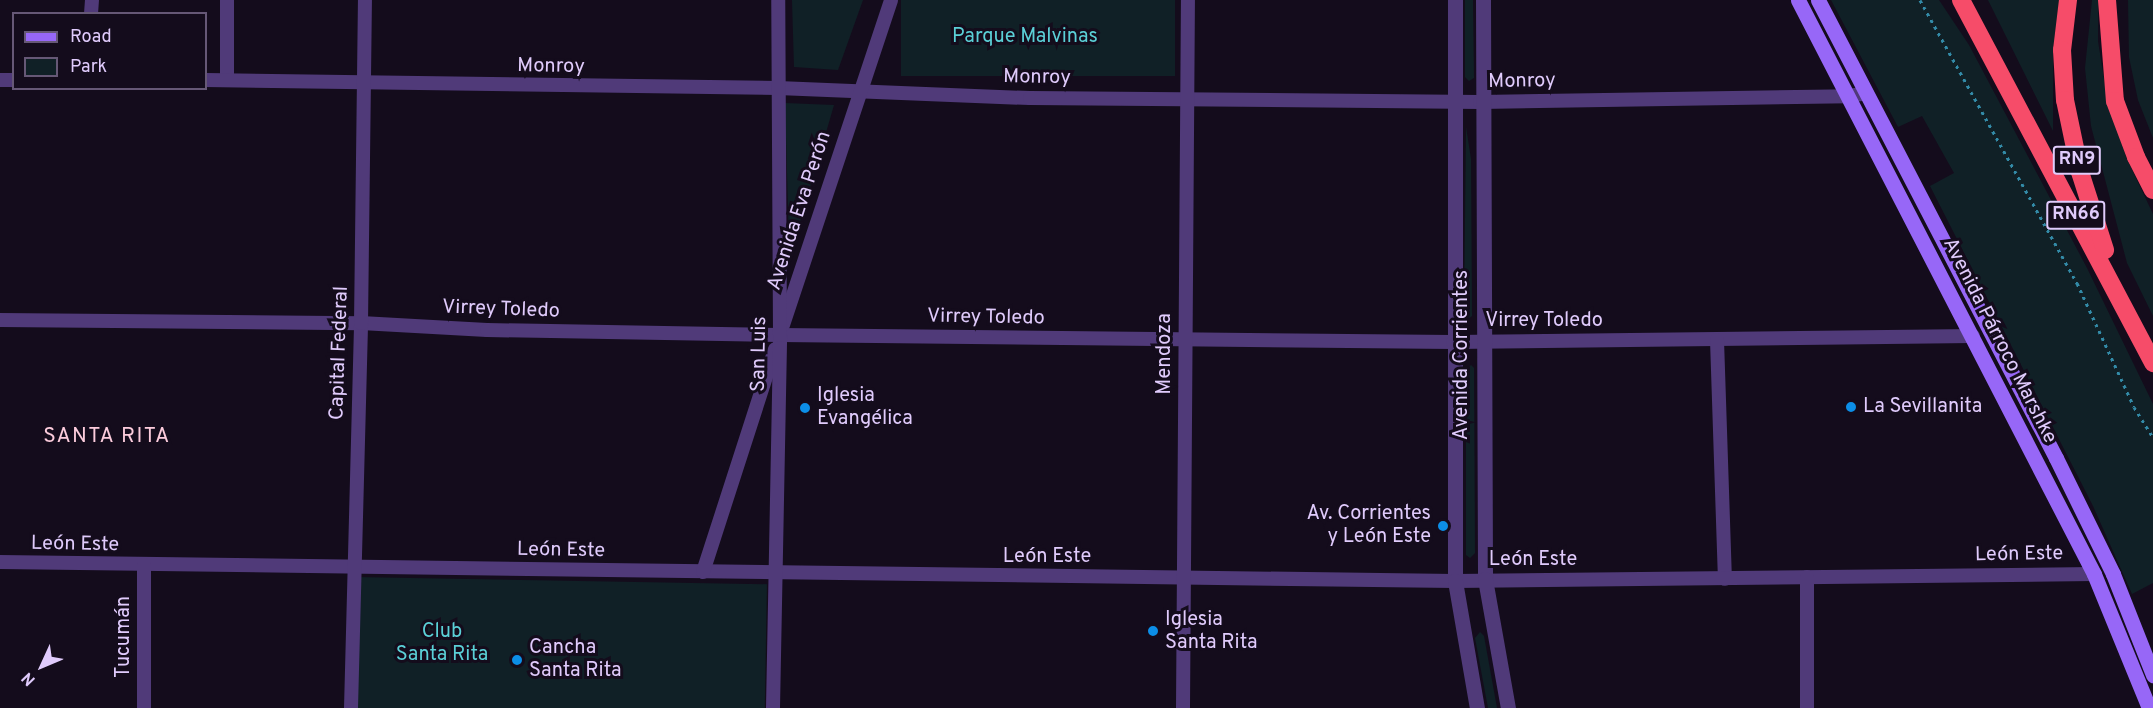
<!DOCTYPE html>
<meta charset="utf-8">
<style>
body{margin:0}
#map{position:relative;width:2153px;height:708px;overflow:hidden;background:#140c1c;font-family:Overpass,sans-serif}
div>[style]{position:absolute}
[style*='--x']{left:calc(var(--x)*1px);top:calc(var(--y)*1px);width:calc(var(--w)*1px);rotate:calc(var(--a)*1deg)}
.green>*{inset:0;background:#102026;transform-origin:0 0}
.path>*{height:3px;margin-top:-1.5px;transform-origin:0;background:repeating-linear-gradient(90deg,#338ba8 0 3px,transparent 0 7.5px)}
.minor>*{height:14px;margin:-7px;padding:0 7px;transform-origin:7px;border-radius:7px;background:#503a79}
.tertiary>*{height:15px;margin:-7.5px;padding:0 7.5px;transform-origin:7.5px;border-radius:7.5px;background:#503a79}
.secondary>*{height:15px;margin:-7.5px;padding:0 7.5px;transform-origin:7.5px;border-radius:7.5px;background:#9767f7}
.motorway>*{height:18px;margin:-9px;padding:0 9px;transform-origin:9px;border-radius:9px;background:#f64c69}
.dots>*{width:16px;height:16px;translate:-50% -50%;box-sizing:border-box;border:3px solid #140c1c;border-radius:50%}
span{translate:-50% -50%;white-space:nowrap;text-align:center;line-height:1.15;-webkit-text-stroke:6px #140c1c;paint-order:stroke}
.shield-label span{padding:2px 4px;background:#140c1c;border:2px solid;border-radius:4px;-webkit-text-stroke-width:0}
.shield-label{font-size:18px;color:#e0cbfc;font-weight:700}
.park-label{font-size:20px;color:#5bd0d7}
.street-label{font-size:20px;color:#e0cbfc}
.poi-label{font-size:20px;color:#e0cbfc}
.left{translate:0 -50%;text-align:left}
.right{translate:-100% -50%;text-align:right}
.neighbourhood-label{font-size:21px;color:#fcccdc;letter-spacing:1.5px}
.legend{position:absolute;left:12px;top:12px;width:195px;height:78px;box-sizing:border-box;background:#140c1c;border:2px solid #665876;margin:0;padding:8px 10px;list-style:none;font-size:18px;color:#e0cbfc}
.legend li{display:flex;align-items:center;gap:12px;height:30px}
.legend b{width:30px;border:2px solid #665876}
.north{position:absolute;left:12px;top:636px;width:60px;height:60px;-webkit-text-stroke:4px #140c1c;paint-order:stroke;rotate:226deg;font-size:16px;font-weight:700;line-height:24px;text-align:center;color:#e0cbfc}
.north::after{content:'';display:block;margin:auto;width:21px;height:27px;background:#e0cbfc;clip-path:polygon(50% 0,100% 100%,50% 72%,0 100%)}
</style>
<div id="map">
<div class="green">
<div style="clip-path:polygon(792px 0,863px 0,838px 70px,794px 67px)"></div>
<div style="left:901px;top:0;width:274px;height:76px"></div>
<div style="clip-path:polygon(1465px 0,1473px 0,1474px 78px,1469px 81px,1465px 77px)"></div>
<div style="clip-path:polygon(1831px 0,1939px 0,1969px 45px,2087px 268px,2153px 404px,2153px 583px,2132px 594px,2093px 506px,1930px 186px,1954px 173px,1922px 116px,1898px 127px)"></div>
<div style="clip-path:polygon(1988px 0,2059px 0,2053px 50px,2053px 131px)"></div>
<div style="clip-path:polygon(2092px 0,2098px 0,2098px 41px,2107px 98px,2126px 157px,2153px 214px,2153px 316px,2127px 263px,2091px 126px,2085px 68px)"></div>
<div style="clip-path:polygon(2128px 0,2153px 0,2153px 138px,2138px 100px,2129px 57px)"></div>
<div style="clip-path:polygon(785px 103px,834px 105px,793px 246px,789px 241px)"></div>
<div style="clip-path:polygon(1466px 127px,1471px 159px,1472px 316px,1467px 320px,1464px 315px)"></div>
<div style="clip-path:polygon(1471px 365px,1474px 368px,1475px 553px,1470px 558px,1466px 555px,1466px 370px)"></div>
<div style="left:354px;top:577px;width:413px;height:131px;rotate:1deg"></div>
<div style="clip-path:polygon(1480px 632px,1484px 636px,1497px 708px,1488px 708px,1475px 638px)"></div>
</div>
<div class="path">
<div style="--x:1920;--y:0;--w:324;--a:61"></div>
<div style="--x:2077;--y:283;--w:136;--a:65.3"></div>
<div style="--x:2134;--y:407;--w:36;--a:58"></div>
</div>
<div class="minor">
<div style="--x:227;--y:0;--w:80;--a:90"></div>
<div style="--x:91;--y:14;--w:14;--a:-86"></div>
<div style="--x:0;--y:80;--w:14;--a:0"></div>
<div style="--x:206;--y:80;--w:572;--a:0.8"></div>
<div style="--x:778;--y:88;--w:252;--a:2.3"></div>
<div style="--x:1030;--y:98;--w:450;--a:0.5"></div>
<div style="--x:1480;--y:102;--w:369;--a:-0.9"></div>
<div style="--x:1849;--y:96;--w:18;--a:-9"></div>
<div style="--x:0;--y:320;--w:361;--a:0.5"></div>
<div style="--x:361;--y:323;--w:126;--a:3.2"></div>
<div style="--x:487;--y:330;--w:293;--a:1"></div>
<div style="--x:780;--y:335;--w:673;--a:0.6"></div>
<div style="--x:1453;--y:342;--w:520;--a:-0.66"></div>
<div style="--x:783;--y:325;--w:342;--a:-71.6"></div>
<div style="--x:1717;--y:340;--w:239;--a:88.1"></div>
<div style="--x:0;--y:562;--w:1455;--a:0.75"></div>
<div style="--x:1455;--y:581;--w:639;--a:-0.63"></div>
<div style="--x:703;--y:572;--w:234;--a:-72.1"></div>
<div style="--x:1807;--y:577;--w:131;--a:90"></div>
<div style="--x:144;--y:708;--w:143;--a:-90"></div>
<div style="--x:351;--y:708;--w:385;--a:-88.5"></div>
<div style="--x:361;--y:323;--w:323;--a:-89.3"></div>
<div style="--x:773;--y:708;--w:373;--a:-88.9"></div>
<div style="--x:780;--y:335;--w:335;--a:-90.3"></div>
<div style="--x:1183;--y:708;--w:708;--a:-89.6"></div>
</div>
<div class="tertiary">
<div style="--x:1455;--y:0;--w:581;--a:90"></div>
<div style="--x:1455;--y:581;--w:129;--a:80.2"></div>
<div style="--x:1483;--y:0;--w:579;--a:89.8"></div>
<div style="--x:1485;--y:579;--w:131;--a:79.9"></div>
</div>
<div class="secondary">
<div style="--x:1798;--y:0;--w:646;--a:62.72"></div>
<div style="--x:2094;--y:574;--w:145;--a:67.7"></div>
<div style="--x:1818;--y:0;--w:516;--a:62.54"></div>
<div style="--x:2056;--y:458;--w:129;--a:63.8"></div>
<div style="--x:2113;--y:574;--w:109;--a:68.4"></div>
</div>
<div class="motorway">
<div style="--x:1961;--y:0;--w:411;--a:62.1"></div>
<div style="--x:2068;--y:0;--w:50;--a:96.8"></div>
<div style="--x:2062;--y:50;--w:50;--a:86.6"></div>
<div style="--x:2065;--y:100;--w:74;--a:78.2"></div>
<div style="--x:2080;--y:172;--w:82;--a:72.2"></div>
<div style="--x:2107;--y:0;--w:101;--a:85.5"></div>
<div style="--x:2115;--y:101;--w:60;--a:69.4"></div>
<div style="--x:2136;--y:157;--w:37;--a:63"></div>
</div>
<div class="dots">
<div style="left:1851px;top:407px;background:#0c8ee7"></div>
<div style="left:805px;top:408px;background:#0c8ee7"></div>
<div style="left:1443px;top:526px;background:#0c8ee7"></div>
<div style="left:1153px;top:631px;background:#0c8ee7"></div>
<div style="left:517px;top:660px;background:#0c8ee7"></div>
</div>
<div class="shield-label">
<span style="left:2077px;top:160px">RN9</span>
<span style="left:2076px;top:215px">RN66</span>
</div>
<div class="park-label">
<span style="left:1025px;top:37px">Parque Malvinas</span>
<span style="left:442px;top:644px">Club<br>Santa Rita</span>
</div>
<div class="street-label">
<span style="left:551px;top:67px;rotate:1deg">Monroy</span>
<span style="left:1037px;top:78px;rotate:1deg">Monroy</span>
<span style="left:1522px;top:82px;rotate:-1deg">Monroy</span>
<span style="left:800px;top:211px;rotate:-72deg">Avenida Eva Perón</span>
<span style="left:501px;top:310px;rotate:2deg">Virrey Toledo</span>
<span style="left:986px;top:318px;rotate:1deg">Virrey Toledo</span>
<span style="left:1544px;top:321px">Virrey Toledo</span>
<span style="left:1999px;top:341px;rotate:63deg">Avenida Párroco Marshke</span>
<span style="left:340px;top:353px;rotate:-88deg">Capital Federal</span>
<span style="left:760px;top:354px;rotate:-89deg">San Luis</span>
<span style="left:1165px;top:354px;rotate:-90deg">Mendoza</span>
<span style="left:1462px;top:355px;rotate:-90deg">Avenida Corrientes</span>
<span style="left:75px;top:545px;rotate:1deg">León Este</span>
<span style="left:561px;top:551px;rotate:1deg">León Este</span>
<span style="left:2019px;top:555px;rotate:-1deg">León Este</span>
<span style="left:1047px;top:557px">León Este</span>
<span style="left:1533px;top:560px">León Este</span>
<span style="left:124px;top:637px;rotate:-90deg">Tucumán</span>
</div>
<div class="poi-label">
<span class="left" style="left:817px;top:408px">Iglesia<br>Evangélica</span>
<span class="left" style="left:1863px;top:407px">La Sevillanita</span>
<span class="right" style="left:1431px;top:526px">Av. Corrientes<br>y León Este</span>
<span class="left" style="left:1165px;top:632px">Iglesia<br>Santa Rita</span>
<span class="left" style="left:529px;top:660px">Cancha<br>Santa Rita</span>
</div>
<div class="neighbourhood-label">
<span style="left:107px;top:437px">SANTA RITA</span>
</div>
<ul class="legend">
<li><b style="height:8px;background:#9767f7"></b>Road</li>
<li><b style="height:16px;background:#102026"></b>Park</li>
</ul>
<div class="north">N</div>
</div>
